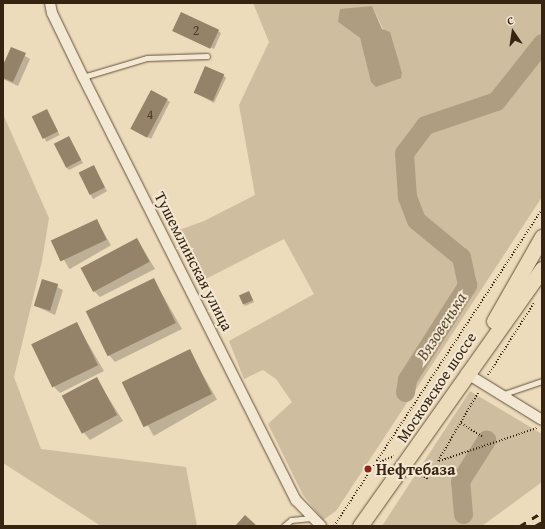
<!DOCTYPE html>
<meta charset="utf-8">
<style>
body{margin:0}
#map{position:relative;width:545px;height:529px;overflow:hidden;background:#eddcbc;font-family:"Gentium Book Plus",serif}
div>[style]{position:absolute}
[style*='--x']{left:calc(var(--x)*1px);top:calc(var(--y)*1px);width:calc(var(--w)*1px);rotate:calc(var(--a)*1deg)}
.green>*{inset:0;background:#cebd9f}
.water>*{inset:0;background:#af9d82}
.shadow>*{inset:0;background:#0003;transform-origin:0 0}
.river>*{height:19px;margin:-9.5px;padding:0 9.5px;transform-origin:9.5px;border-radius:9.5px;background:#af9d82}
.building>*{inset:0;background:#958369;transform-origin:0 0}
.path>*{height:2px;margin-top:-1px;transform-origin:0;background:repeating-linear-gradient(90deg,#362310 0 1px,transparent 0 3px)}
.roads{filter:drop-shadow(0 0 1px #64513b) drop-shadow(0 0 1px #64513b)}
.service>*{height:5px;margin:-2.5px;padding:0 2.5px;transform-origin:2.5px;border-radius:2.5px;background:#f3e8d3}
.minor>*{height:10px;margin:-5px;padding:0 5px;transform-origin:5px;border-radius:5px;background:#f3e8d3}
.primary>*{height:15px;margin:-7.5px;padding:0 7.5px;transform-origin:7.5px;border-radius:7.5px;background:#eddcbc}
.rail>*{height:3px;margin-top:-1.5px;transform-origin:0;background:repeating-linear-gradient(90deg,#362310 0 7px,transparent 0 14px)}
.dots>*{width:11px;height:11px;translate:-50% -50%;box-sizing:border-box;border:2px solid #f3e8d3;border-radius:50%}
span{translate:-50% -50%;white-space:nowrap;text-align:center;line-height:1.15;-webkit-text-stroke:4px #f3e8d3;paint-order:stroke}
.number-label{font-size:14px;color:#4e3b26}
.number-label span{-webkit-text-stroke-width:0}
.street-label{font-size:16px;color:#362310}
.poi-label{font-size:16px;color:#362310;font-weight:700}
.left{translate:0 -50%;text-align:left}
.water-label{font-size:17px;color:#604e38;font-style:italic}
.frame{position:absolute;inset:0;border:4px solid #362310;pointer-events:none}
.north{position:absolute;left:493px;top:12px;width:40px;height:40px;-webkit-text-stroke:3px #f3e8d3;paint-order:stroke;rotate:347deg;font-size:11px;font-weight:700;line-height:16px;text-align:center;color:#362310}
.north::after{content:'';display:block;margin:auto;width:14px;height:18px;background:#362310;clip-path:polygon(50% 0,100% 100%,50% 72%,0 100%)}
</style>
<div id="map">
<div class="green">
<div style="clip-path:polygon(evenodd,253px 3px,542px 3px,542px 197px,336px 511px,323px 520px,303px 495px,268px 424px,292px 402px,276px 379px,263px 370px,244px 379px,229px 341px,314px 294px,284px 239px,198px 283px,171px 233px,204px 221px,255px 195px,239px 105px,269px 42px,253px 3px,372px 6px,395px 54px,402px 73px,370px 70px,360px 38px,338px 22px,358px 8px,372px 6px)"></div>
<div style="clip-path:polygon(3px 114px,49px 218px,42px 261px,14px 377px,41px 449px,186px 467px,197px 526px,101px 526px,3px 463px)"></div>
<div style="clip-path:polygon(470px 391px,542px 434px,542px 482px,482px 526px,382px 526px)"></div>
</div>
<div class="water">
<div style="clip-path:polygon(372px 6px,382px 29px,390px 32px,402px 73px,401px 78px,376px 87px,371px 82px,360px 38px,338px 22px,340px 9px)"></div>
</div>
<div class="shadow">
<div style="clip-path:polygon(176px 31px,218px 31px,221px 33px,214px 49px)"></div>
<div style="clip-path:polygon(12px 48px,30px 59px,18px 86px,3px 79px,3px 68px)"></div>
<div style="clip-path:polygon(223px 75px,226px 78px,214px 103px,194px 92px)"></div>
<div style="clip-path:polygon(167px 100px,170px 102px,151px 139px,133px 128px)"></div>
<div style="left:47px;top:110px;width:28px;height:15px;rotate:63deg"></div>
<div style="clip-path:polygon(69px 138px,83px 163px,69px 170px,66px 167px)"></div>
<div style="left:93px;top:166px;width:29px;height:16px;rotate:61deg"></div>
<div style="left:97px;top:221px;width:28px;height:48px;rotate:60deg"></div>
<div style="clip-path:polygon(137px 239px,155px 269px,100px 297px,93px 290px)"></div>
<div style="clip-path:polygon(43px 280px,63px 290px,55px 315px,35px 306px)"></div>
<div style="clip-path:polygon(154px 280px,182px 329px,115px 362px,109px 355px)"></div>
<div style="clip-path:polygon(250px 294px,254px 302px,245px 306px,244px 305px)"></div>
<div style="clip-path:polygon(76px 323px,104px 371px,60px 393px,54px 387px)"></div>
<div style="left:189px;top:351px;width:56px;height:73px;rotate:60deg"></div>
<div style="clip-path:polygon(96px 378px,123px 421px,90px 440px,84px 433px)"></div>
</div>
<div class="river">
<div style="--x:405;--y:392;--w:13;--a:-81"></div>
<div style="--x:407;--y:379;--w:112;--a:-57.4"></div>
<div style="--x:467;--y:285;--w:29;--a:-102"></div>
<div style="--x:461;--y:257;--w:58;--a:-140.6"></div>
<div style="--x:416;--y:220;--w:25;--a:-111"></div>
<div style="--x:407;--y:197;--w:44;--a:-93.9"></div>
<div style="--x:404;--y:153;--w:35;--a:-53"></div>
<div style="--x:425;--y:125;--w:75;--a:-18.7"></div>
<div style="--x:496;--y:101;--w:74;--a:-51.6"></div>
<div style="--x:463;--y:514;--w:33;--a:-95"></div>
<div style="--x:460;--y:481;--w:49;--a:-57.6"></div>
</div>
<div class="building">
<div style="left:181px;top:12px;width:42px;height:21px;rotate:25deg"></div>
<div style="clip-path:polygon(11px 47px,26px 53px,13px 82px,3px 78px,3px 65px)"></div>
<div style="left:205px;top:66px;width:21px;height:29px;rotate:23deg"></div>
<div style="left:151px;top:90px;width:19px;height:44px;rotate:28deg"></div>
<div style="left:47px;top:109px;width:25px;height:17px;rotate:64deg"></div>
<div style="left:69px;top:136px;width:27px;height:17px;rotate:63deg"></div>
<div style="left:94px;top:165px;width:25px;height:17px;rotate:64deg"></div>
<div style="left:97px;top:219px;width:23px;height:51px;rotate:65deg"></div>
<div style="left:137px;top:238px;width:27px;height:64px;rotate:62deg"></div>
<div style="left:154px;top:278px;width:50px;height:76px;rotate:64deg"></div>
<div style="left:42px;top:279px;width:17px;height:28px;rotate:17deg"></div>
<div style="left:249px;top:291px;width:10px;height:11px;rotate:66deg"></div>
<div style="left:77px;top:322px;width:48px;height:51px;rotate:64deg"></div>
<div style="left:190px;top:349px;width:50px;height:76px;rotate:64deg"></div>
<div style="left:97px;top:377px;width:43px;height:40px;rotate:62deg"></div>
<div style="clip-path:polygon(245px 515px,257px 526px,235px 526px)"></div>
</div>
<div class="path">
<div style="--x:488;--y:375;--w:85;--a:-57.4"></div>
<div style="--x:461;--y:423;--w:27;--a:33"></div>
<div style="--x:438;--y:461;--w:81;--a:-59.6"></div>
<div style="--x:439;--y:461;--w:103;--a:-18.6"></div>
<div style="--x:377;--y:463;--w:18;--a:-22"></div>
<div style="--x:414;--y:470;--w:17;--a:33"></div>
<div style="--x:334;--y:526;--w:379;--a:-56.7"></div>
</div>
<div class="roads">
<div class="service">
<div style="--x:83;--y:77;--w:67;--a:-16.5"></div>
<div style="--x:147;--y:58;--w:60;--a:-1.9"></div>
<div style="--x:501;--y:395;--w:43;--a:-18.9"></div>
<div style="--x:284;--y:526;--w:9;--a:-41"></div>
<div style="--x:291;--y:520;--w:20;--a:-6"></div>
</div>
<div class="minor">
<div style="--x:50;--y:3;--w:10;--a:79"></div>
<div style="--x:52;--y:13;--w:71;--a:64.2"></div>
<div style="--x:83;--y:77;--w:474;--a:63.3"></div>
<div style="--x:296;--y:500;--w:36;--a:46"></div>
<div style="--x:466;--y:373;--w:89;--a:31.7"></div>
</div>
<div class="primary">
<div style="--x:494;--y:321;--w:97;--a:-60.3"></div>
<div style="--x:360;--y:526;--w:315;--a:-54.7"></div>
</div>
</div>
<div class="rail">
<div style="--x:520;--y:526;--w:26;--a:-32"></div>
<div style="--x:535;--y:526;--w:8;--a:-30"></div>
</div>
<div class="dots">
<div style="left:368px;top:469px;background:#8f2418"></div>
</div>
<div class="number-label">
<span style="left:196px;top:30px">2</span>
<span style="left:150px;top:114px">4</span>
</div>
<div class="street-label">
<span style="left:194px;top:261px;rotate:63deg">Тушемлинская улица</span>
<span style="left:436px;top:387px;rotate:-56deg">Московское шоссе</span>
</div>
<div class="poi-label">
<span class="left" style="left:376px;top:469px">Нефтебаза</span>
</div>
<div class="water-label">
<span style="left:441px;top:326px;rotate:-57deg">Вязовенька</span>
</div>
<div class="frame"></div>
<div class="north">С</div>
</div>
